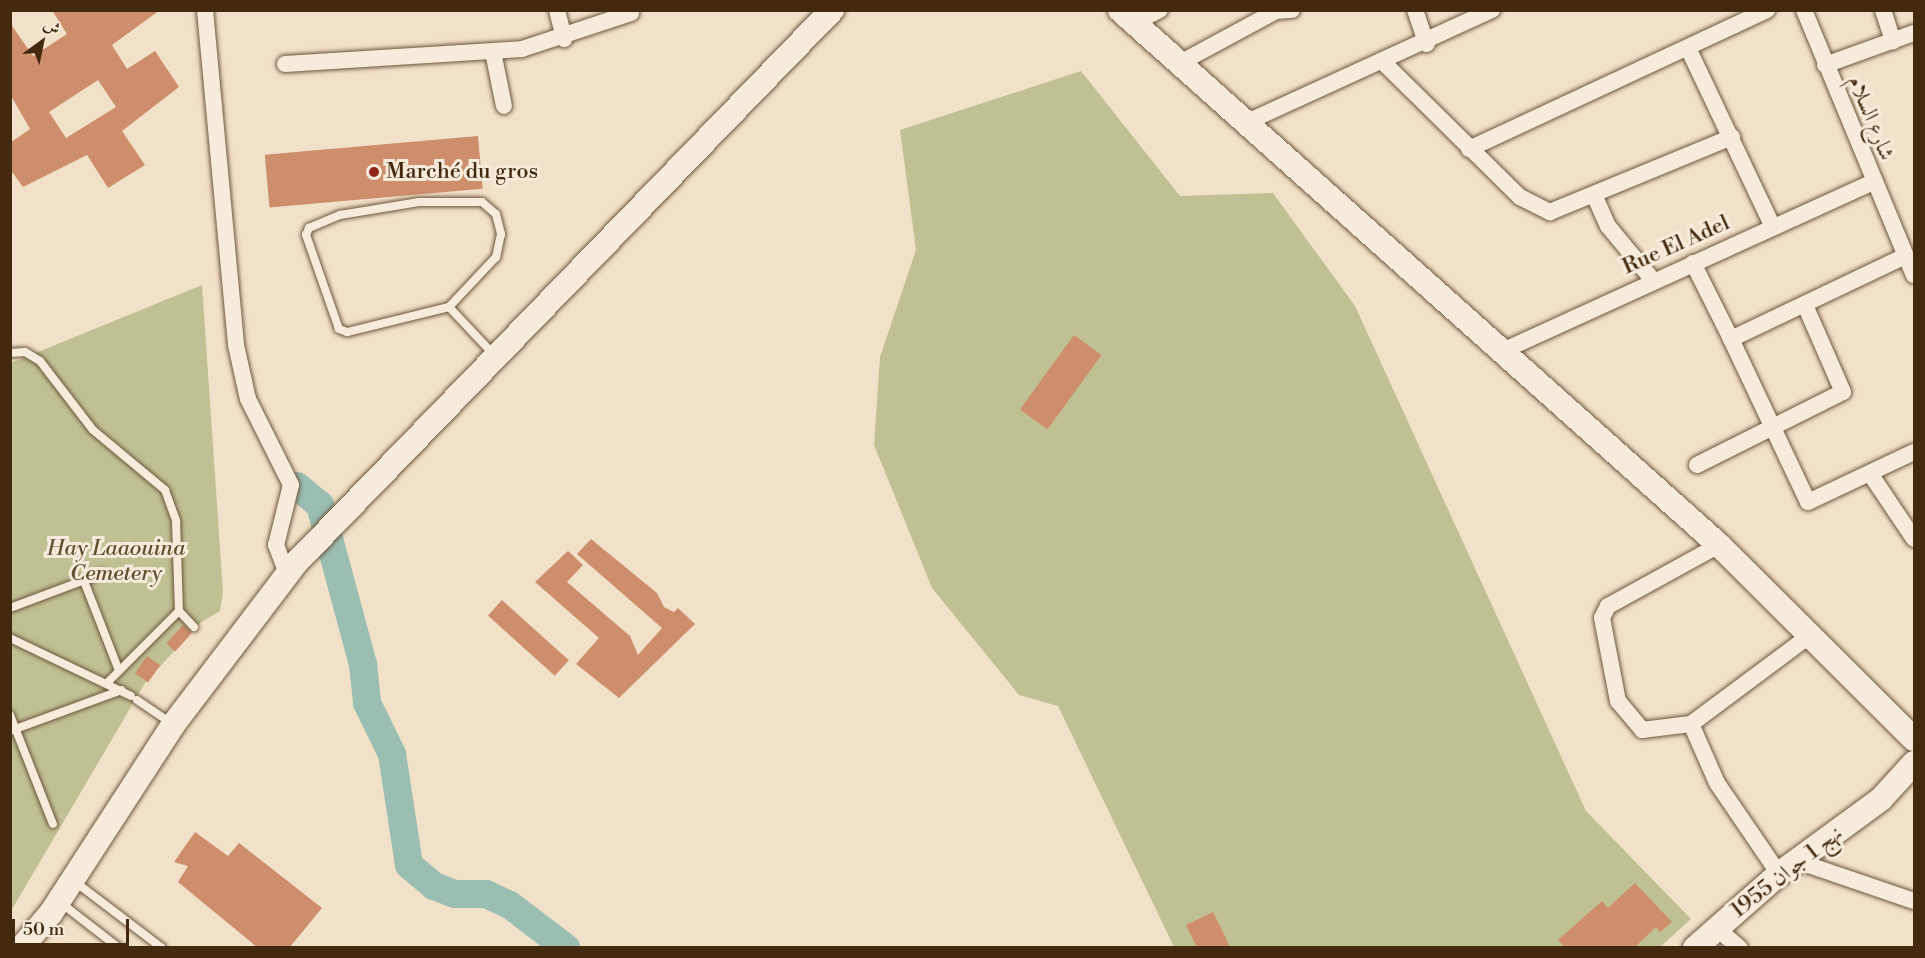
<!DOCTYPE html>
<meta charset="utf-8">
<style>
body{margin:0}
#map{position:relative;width:1925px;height:958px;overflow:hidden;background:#f2e1c9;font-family:"Libre Bodoni",Amiri,serif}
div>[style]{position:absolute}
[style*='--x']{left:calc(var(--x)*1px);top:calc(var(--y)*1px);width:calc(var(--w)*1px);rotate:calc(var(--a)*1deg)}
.green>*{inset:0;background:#c0c193}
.river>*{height:28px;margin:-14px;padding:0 14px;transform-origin:14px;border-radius:14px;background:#9bbeb3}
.building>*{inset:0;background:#ce8e6b;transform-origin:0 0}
.roads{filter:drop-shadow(0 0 2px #6f573d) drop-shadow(0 0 2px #6f573d)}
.service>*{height:8px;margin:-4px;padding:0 4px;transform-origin:4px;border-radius:4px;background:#f7ecdc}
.minor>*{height:16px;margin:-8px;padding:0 8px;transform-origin:8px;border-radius:8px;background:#f7ecdc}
.secondary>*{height:24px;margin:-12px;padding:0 12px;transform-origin:12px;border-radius:12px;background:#f7ecdc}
.dots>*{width:16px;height:16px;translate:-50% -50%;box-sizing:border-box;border:3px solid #f7ecdc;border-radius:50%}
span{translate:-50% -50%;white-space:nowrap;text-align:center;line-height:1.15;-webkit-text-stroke:6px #f7ecdc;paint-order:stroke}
.street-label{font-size:22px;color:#43290e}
.poi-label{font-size:22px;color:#43290e}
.left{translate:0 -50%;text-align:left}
.park-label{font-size:22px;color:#624f2f;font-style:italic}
.frame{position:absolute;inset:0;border:12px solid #43290e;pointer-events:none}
.north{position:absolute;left:12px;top:12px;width:60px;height:60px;-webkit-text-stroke:4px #f7ecdc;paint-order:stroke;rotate:33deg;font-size:16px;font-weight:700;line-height:24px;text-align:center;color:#43290e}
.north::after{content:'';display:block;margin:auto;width:21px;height:27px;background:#43290e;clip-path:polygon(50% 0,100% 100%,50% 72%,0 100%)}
.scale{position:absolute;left:12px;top:919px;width:117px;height:27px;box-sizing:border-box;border:3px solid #43290e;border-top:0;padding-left:8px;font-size:18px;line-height:21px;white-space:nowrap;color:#43290e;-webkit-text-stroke:4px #f7ecdc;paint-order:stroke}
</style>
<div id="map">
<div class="green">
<div style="clip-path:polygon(1081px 71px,1180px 196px,1273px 193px,1355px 306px,1586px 811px,1691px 919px,1660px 947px,1174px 947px,1058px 706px,1019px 695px,932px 588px,874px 445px,880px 357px,916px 250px,900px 130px)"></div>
<div style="clip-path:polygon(202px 285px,223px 592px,220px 611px,200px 623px,145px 683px,11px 911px,11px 363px)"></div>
</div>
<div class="river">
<div style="--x:297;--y:486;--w:30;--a:40"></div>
<div style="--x:320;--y:505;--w:165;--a:74.9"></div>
<div style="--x:363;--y:664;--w:39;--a:84"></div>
<div style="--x:367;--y:703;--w:57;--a:63.9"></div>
<div style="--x:392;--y:754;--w:112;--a:81.3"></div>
<div style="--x:409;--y:865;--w:33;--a:40"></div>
<div style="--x:434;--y:886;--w:22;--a:21"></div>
<div style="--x:455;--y:894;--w:31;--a:0"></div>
<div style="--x:486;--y:894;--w:26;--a:25"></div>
<div style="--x:510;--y:905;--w:71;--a:37.5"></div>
</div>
<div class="building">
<div style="clip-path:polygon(evenodd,52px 10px,160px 10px,112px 45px,127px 69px,155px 51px,179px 87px,122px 131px,145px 165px,108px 188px,87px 155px,23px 187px,10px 169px,10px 143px,30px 129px,10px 94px,10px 23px,33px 56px,67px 34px,52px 10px,98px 80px,116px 107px,66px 138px,49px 112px,98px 80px)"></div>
<div style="left:478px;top:136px;width:53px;height:214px;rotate:85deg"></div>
<div style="left:1074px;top:335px;width:34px;height:92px;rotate:36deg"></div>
<div style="clip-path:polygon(591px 539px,657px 593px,664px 607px,674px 612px,678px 608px,695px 624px,619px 698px,576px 664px,599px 638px,535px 582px,568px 551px,583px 565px,567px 582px,630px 636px,638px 655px,662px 628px,577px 554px)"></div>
<div style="left:502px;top:600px;width:90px;height:21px;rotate:42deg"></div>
<div style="left:183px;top:625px;width:12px;height:25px;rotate:42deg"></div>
<div style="left:147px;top:656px;width:16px;height:21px;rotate:35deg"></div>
<div style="clip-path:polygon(195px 832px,228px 856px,239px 843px,322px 908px,289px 948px,258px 948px,178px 882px,188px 866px,174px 862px)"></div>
<div style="clip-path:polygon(1635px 883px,1672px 922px,1660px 932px,1656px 927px,1634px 948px,1565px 948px,1558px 940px,1602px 901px,1608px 908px)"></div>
<div style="clip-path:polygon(1213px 912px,1226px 938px,1230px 948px,1197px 948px,1186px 925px)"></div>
</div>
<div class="roads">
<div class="service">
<div style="--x:419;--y:202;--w:63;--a:0"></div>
<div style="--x:482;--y:202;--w:18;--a:41"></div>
<div style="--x:496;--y:214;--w:21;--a:76"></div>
<div style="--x:501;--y:234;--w:24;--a:102"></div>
<div style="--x:496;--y:257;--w:69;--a:133.2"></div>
<div style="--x:449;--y:307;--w:105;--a:166.2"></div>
<div style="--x:347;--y:332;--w:9;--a:-159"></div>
<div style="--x:339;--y:329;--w:100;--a:-109.3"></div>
<div style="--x:306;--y:235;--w:8;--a:-67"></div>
<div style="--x:309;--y:228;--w:34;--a:-23"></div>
<div style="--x:340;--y:215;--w:80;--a:-9.3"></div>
<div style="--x:449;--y:307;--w:66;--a:46.8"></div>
<div style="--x:10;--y:353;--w:15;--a:-4"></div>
<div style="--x:25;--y:352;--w:17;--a:31"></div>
<div style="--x:40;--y:361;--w:87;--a:52.5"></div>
<div style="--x:93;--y:430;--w:94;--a:39.8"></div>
<div style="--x:165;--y:490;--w:33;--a:70"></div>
<div style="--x:176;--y:521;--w:90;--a:88.1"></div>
<div style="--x:179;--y:611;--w:22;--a:47"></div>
<div style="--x:84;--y:581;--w:93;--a:68.7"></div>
<div style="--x:10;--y:608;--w:99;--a:-20.6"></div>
<div style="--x:10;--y:638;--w:134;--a:25.6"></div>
<div style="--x:108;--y:682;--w:100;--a:-45"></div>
<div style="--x:137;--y:700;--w:41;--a:34.1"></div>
<div style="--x:10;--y:715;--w:117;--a:68.5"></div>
<div style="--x:10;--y:731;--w:119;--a:-20.1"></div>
<div style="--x:74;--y:881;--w:111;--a:37.3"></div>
<div style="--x:61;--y:903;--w:73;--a:37.8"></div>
</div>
<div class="minor">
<div style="--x:205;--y:10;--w:336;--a:84.7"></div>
<div style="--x:236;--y:345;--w:55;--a:77.5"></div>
<div style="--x:248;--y:399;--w:96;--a:63.4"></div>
<div style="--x:291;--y:485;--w:62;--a:104"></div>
<div style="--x:276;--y:545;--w:30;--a:69"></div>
<div style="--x:557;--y:10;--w:30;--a:76"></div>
<div style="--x:1415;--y:10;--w:36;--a:71"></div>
<div style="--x:1804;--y:10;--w:287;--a:67.5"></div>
<div style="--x:1883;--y:10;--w:33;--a:72"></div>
<div style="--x:1134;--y:23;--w:29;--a:-27"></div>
<div style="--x:1688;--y:48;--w:198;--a:64.6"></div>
<div style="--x:493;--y:52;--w:55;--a:78.5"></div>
<div style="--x:1384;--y:63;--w:191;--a:44.6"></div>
<div style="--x:1520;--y:197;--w:34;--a:27"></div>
<div style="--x:1550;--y:212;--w:197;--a:-22.4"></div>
<div style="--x:285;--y:64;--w:237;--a:-3.6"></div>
<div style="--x:522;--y:49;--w:115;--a:-18.3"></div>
<div style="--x:1178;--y:64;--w:111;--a:-28.4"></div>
<div style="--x:1276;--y:11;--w:16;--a:-4"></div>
<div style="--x:1825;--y:65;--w:95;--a:-19.8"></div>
<div style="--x:1245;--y:123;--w:272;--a:-24.6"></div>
<div style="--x:1469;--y:149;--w:329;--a:-25"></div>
<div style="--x:1595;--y:197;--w:32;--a:66"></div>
<div style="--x:1608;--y:226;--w:69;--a:50.3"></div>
<div style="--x:1693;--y:263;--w:85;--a:63.4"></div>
<div style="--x:1731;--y:339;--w:193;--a:-25.5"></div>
<div style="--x:1731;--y:339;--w:180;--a:64.7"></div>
<div style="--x:1808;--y:502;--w:117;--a:-25.3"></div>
<div style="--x:1498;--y:353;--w:412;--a:-24.5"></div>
<div style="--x:1697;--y:465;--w:163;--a:-26.6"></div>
<div style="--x:1843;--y:392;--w:95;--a:-113.6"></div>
<div style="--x:1871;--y:475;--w:77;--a:56.1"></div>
<div style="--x:1719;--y:545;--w:127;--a:151.2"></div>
<div style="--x:1608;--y:606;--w:13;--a:117"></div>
<div style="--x:1602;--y:618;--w:85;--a:79.1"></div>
<div style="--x:1618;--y:701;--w:38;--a:50"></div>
<div style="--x:1642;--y:730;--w:49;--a:-7"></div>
<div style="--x:1691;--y:724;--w:152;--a:-36.7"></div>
<div style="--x:1691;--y:724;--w:64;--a:66.2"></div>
<div style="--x:1717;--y:783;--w:110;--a:55.7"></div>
<div style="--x:1797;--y:861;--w:124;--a:18.9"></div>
<div style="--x:1716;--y:928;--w:31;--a:40"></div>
</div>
<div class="secondary">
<div style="--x:1120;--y:10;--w:803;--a:41.77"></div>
<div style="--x:1719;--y:545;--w:275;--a:44.9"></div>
<div style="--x:21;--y:948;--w:46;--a:-49.4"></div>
<div style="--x:51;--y:913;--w:224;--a:-57"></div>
<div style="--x:173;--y:725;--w:202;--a:-52.8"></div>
<div style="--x:295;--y:564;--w:772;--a:-45.89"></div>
<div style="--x:1695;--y:948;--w:112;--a:-41.4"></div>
<div style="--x:1779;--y:874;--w:127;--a:-36.3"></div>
<div style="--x:1881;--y:799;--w:49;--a:-47.5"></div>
</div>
</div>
<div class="dots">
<div style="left:374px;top:172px;background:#8f2418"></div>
</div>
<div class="street-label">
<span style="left:1871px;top:118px;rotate:68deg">شارع السلام</span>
<span style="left:1676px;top:245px;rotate:-24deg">Rue El Adel</span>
<span style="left:1787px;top:872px;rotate:-38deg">نهج 1 جوان 1955</span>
</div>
<div class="poi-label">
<span class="left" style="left:386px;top:172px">Marché du gros</span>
</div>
<div class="park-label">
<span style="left:116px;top:561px">Hay Laaouina<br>Cemetery</span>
</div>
<div class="frame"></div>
<div class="north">ش</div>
<div class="scale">50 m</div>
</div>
